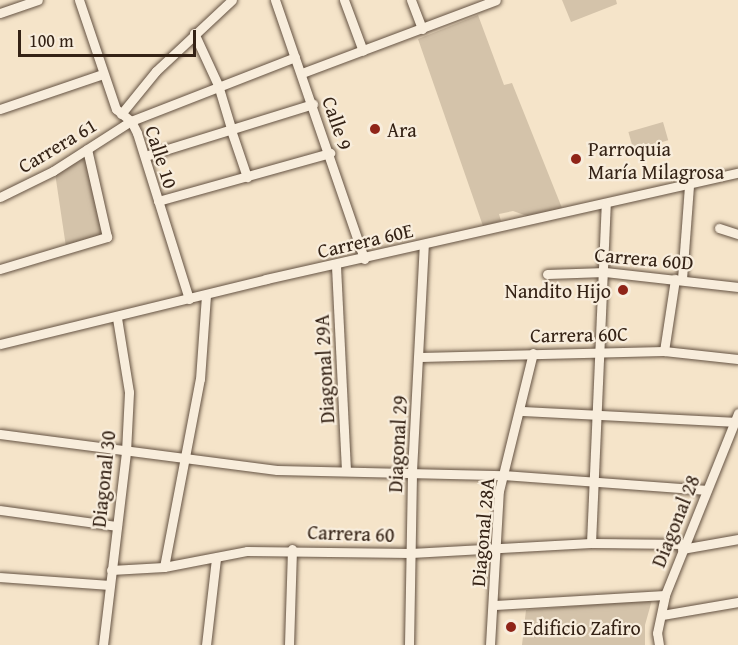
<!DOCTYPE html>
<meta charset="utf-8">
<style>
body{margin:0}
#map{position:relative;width:738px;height:645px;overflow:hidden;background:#f5e4c9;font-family:"Gentium Book Plus",serif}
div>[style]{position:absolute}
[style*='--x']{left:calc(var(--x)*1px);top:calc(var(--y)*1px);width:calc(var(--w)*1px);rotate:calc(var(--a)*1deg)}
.green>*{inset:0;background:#d4c3aa;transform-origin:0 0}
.roads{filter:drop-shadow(0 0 2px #645242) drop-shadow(0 0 2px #645242)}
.street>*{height:9px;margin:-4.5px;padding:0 4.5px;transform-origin:4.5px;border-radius:4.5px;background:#f8eddc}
.dots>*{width:16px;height:16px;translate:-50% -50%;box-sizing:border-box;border:3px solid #f8eddc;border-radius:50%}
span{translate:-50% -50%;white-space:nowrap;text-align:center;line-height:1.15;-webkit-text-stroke:4.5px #f8eddc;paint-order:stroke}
.street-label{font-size:20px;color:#342215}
.poi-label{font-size:20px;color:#342215}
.left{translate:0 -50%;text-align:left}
.right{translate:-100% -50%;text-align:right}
.scale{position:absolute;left:18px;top:30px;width:178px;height:27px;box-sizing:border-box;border:3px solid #342215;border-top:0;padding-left:8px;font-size:18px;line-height:21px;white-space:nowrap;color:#342215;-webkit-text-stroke:4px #f8eddc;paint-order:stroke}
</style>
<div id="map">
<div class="green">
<div style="clip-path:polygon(562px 0,616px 0,617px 4px,571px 22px)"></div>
<div style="clip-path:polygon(478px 15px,504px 85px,512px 83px,562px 208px,530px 217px,513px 211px,499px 214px,501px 221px,483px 226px,418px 39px)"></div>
<div style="left:663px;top:122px;width:19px;height:36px;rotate:74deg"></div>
<div style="clip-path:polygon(87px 153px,104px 235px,66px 247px,55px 173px,79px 161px)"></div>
<div style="clip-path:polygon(652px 600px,645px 625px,645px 645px,522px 645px,526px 610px)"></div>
</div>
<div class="roads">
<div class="street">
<div style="--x:79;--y:0;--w:115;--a:71.3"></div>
<div style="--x:116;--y:109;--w:19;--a:39"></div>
<div style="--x:131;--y:121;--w:13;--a:63"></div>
<div style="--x:137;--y:133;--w:174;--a:72.6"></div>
<div style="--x:275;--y:0;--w:274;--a:71"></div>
<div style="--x:344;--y:0;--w:54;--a:69.6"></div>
<div style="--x:411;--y:0;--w:31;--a:69"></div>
<div style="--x:0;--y:13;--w:40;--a:-18.9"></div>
<div style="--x:194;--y:33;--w:57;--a:65.2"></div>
<div style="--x:218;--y:85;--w:45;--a:73.2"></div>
<div style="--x:302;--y:73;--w:207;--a:-20.6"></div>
<div style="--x:0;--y:109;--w:109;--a:-18.8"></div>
<div style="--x:121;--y:114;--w:55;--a:-50.9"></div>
<div style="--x:156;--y:71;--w:104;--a:-43.1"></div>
<div style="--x:231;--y:130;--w:50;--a:71.2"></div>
<div style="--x:145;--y:156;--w:176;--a:-17.2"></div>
<div style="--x:0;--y:197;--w:59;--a:-26.1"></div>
<div style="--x:53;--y:171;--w:93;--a:-32.7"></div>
<div style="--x:131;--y:121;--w:176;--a:-21.3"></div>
<div style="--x:158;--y:201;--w:179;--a:-15.6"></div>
<div style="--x:719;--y:228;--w:20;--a:18"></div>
<div style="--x:336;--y:266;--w:203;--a:87.2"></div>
<div style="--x:0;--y:269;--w:112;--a:-16.7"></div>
<div style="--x:107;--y:237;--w:90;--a:-102.8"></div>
<div style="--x:547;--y:274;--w:58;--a:-2"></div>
<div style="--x:605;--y:272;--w:134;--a:6.4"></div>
<div style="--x:682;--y:279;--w:94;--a:-85.7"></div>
<div style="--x:0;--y:344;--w:274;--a:-13.7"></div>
<div style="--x:266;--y:279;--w:484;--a:-12.7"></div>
<div style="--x:664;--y:351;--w:73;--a:-81.3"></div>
<div style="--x:420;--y:357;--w:244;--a:-1.4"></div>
<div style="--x:664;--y:351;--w:74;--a:6.2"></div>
<div style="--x:522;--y:411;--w:216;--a:2.9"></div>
<div style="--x:0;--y:434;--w:279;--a:7.4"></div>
<div style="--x:277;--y:470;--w:227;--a:1.3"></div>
<div style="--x:504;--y:475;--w:203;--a:4.2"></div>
<div style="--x:0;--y:510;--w:118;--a:7.8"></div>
<div style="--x:591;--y:543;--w:337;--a:-87.5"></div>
<div style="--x:682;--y:549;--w:57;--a:-10.1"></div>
<div style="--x:164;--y:567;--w:191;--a:-79.2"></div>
<div style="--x:200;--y:379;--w:83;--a:-85.9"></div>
<div style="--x:111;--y:570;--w:53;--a:-3.2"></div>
<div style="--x:164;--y:567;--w:85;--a:-10.9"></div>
<div style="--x:247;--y:551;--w:164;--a:0.7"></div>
<div style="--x:411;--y:553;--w:180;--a:-3.2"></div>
<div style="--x:591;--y:543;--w:94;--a:0.6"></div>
<div style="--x:0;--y:577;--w:109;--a:4.2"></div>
<div style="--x:495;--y:605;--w:170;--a:-3.4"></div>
<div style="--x:662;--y:615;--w:77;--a:-9.7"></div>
<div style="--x:103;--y:645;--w:194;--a:-83.2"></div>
<div style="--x:126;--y:452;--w:60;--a:-87.1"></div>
<div style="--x:129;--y:392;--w:75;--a:-99.2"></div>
<div style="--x:206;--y:645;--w:88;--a:-83.4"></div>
<div style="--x:289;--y:645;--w:96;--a:-88.2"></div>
<div style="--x:409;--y:645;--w:174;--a:-89"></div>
<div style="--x:412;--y:471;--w:226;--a:-87"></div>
<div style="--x:490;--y:645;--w:154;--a:-86.7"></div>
<div style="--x:499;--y:491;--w:142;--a:-76.2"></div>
<div style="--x:659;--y:645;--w:12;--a:-99"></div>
<div style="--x:657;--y:633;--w:39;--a:-78"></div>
<div style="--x:665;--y:595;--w:196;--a:-68.1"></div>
</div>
</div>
<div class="dots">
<div style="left:375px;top:129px;background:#8f2418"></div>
<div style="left:576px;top:159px;background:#8f2418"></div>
<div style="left:623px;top:290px;background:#8f2418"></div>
<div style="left:511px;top:627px;background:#8f2418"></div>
</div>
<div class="street-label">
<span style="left:338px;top:123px;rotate:71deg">Calle 9</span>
<span style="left:57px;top:145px;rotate:-31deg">Carrera 61</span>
<span style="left:162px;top:157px;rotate:72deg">Calle 10</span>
<span style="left:365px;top:240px;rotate:-13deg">Carrera 60E</span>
<span style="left:644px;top:258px;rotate:5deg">Carrera 60D</span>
<span style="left:579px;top:334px;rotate:-1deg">Carrera 60C</span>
<span style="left:324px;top:369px;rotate:-93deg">Diagonal 29A</span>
<span style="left:397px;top:444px;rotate:-87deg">Diagonal 29</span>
<span style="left:103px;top:479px;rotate:-84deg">Diagonal 30</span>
<span style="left:675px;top:521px;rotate:-68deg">Diagonal 28</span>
<span style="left:482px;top:532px;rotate:-85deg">Diagonal 28A</span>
<span style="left:351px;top:533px;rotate:2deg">Carrera 60</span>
</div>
<div class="poi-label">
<span class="left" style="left:387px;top:129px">Ara</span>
<span class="left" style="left:588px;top:160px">Parroquia<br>María Milagrosa</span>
<span class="right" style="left:611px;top:290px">Nandito Hijo</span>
<span class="left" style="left:523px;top:627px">Edificio Zafiro</span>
</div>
<div class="scale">100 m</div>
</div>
